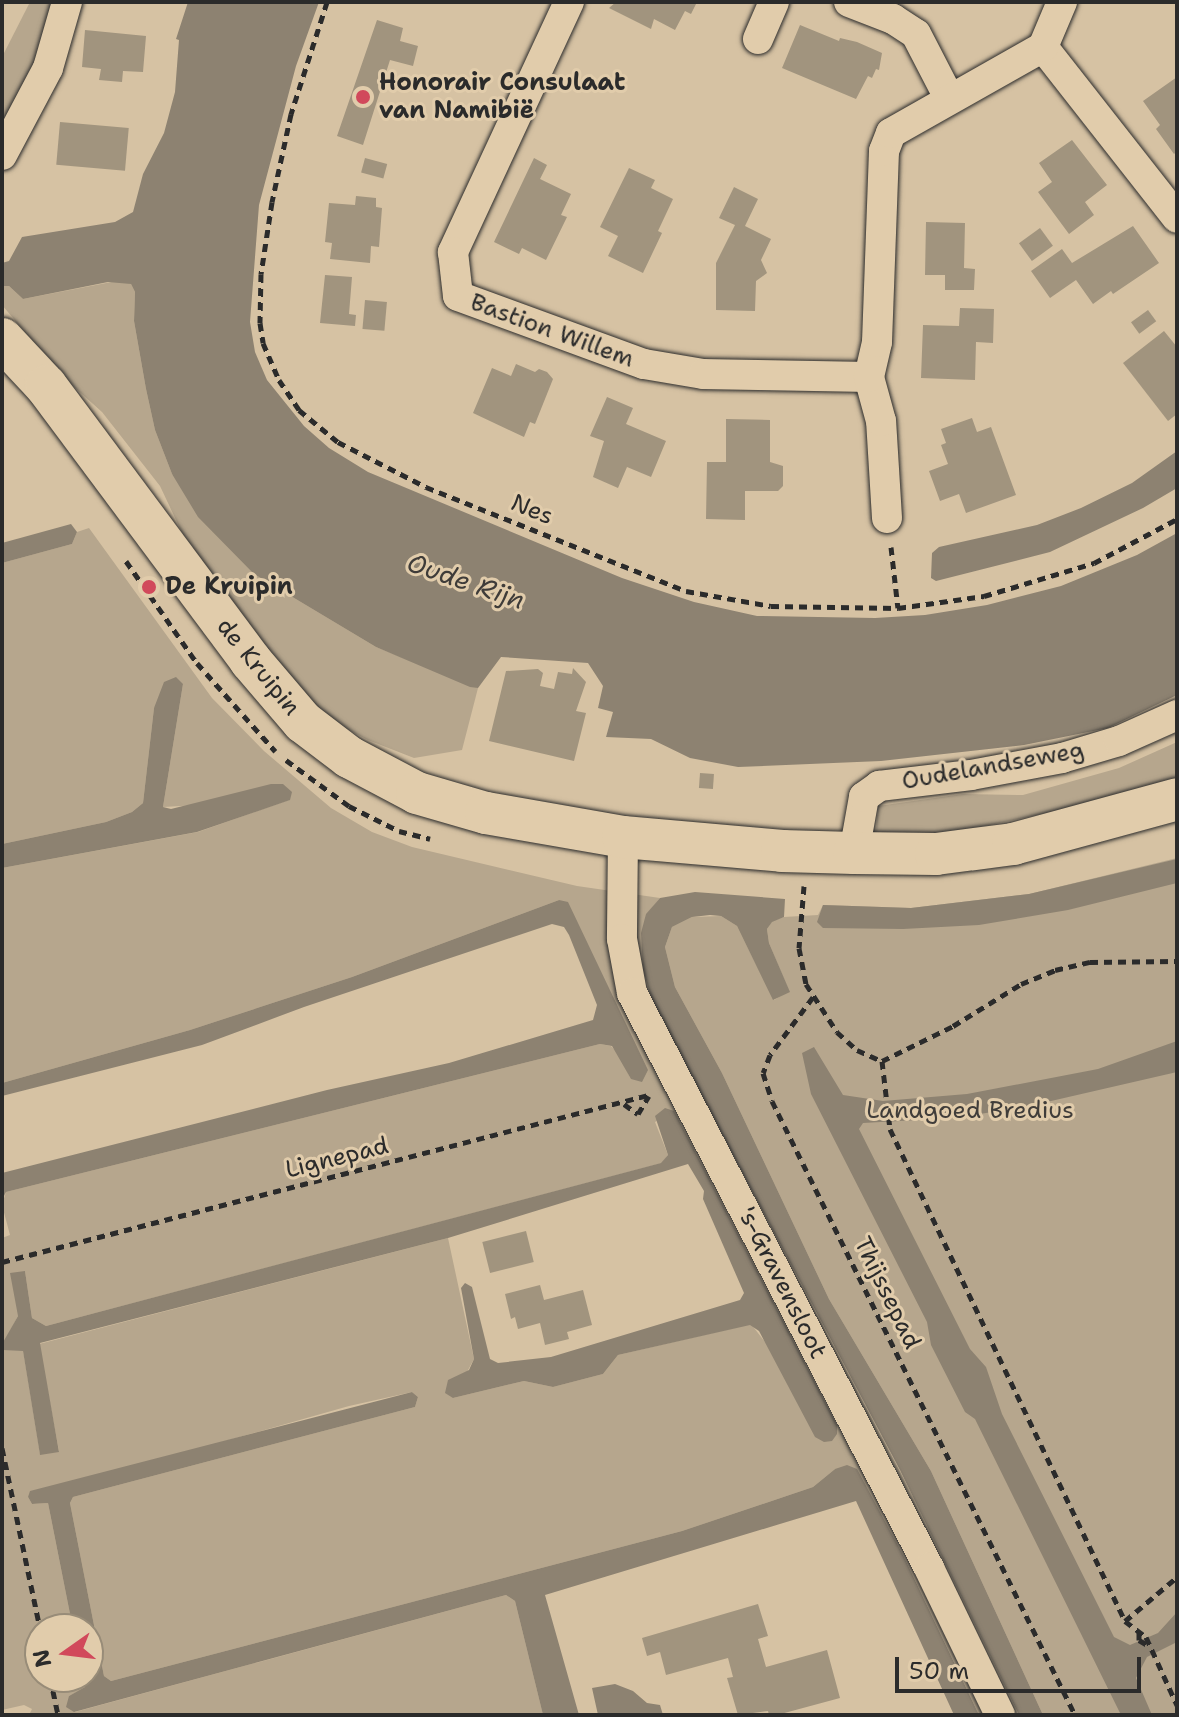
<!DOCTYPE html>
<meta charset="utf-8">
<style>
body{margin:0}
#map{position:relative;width:1179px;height:1717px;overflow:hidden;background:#d6c2a3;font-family:"Shantell Sans",sans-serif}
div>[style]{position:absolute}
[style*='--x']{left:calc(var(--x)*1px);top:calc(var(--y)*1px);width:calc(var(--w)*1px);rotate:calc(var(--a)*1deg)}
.green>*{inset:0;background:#b6a68d}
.water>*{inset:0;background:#8d8271}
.building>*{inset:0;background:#a1947e;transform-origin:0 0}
.path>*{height:5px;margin-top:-2.5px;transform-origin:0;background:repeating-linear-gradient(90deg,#2b2b2b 0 8px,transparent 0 14px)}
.roads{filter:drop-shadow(0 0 2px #2b2b2b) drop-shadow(0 0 2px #2b2b2b)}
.street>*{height:30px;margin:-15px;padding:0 15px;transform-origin:15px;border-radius:15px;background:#e1ccab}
.secondary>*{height:42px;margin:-21px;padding:0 21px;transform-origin:21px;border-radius:21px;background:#e1ccab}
.dots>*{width:22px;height:22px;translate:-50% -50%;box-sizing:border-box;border:4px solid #e1ccab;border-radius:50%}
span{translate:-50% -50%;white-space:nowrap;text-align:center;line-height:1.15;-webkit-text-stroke:6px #e1ccab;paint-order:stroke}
.poi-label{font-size:24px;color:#2b2b2b;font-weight:700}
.left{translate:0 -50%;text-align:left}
.street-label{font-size:24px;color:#2b2b2b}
.park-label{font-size:24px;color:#403d3a}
.water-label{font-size:26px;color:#3f3c39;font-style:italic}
.frame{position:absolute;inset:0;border:4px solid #2b2b2b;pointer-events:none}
.north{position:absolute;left:24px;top:1613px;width:80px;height:80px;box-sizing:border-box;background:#e1ccab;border:2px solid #988c78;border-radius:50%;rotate:256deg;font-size:22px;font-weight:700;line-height:32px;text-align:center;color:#2b2b2b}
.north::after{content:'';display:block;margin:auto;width:28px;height:36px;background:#d1495b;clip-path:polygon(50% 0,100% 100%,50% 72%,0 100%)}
.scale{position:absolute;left:895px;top:1657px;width:246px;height:36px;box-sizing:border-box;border:4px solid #2b2b2b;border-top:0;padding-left:10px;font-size:24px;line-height:28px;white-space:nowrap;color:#2b2b2b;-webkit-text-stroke:6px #e1ccab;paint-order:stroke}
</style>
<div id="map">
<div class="green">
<div style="clip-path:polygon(30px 2px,53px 2px,34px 69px,2px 130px,2px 57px)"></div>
<div style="clip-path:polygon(122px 280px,131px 284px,135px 292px,134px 321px,146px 389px,155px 430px,172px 474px,254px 574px,376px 647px,478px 688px,462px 750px,414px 758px,368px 740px,328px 719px,281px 668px,185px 539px,160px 486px,102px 412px,63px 377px,2px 305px,2px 286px,9px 286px,23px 299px)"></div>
<div style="clip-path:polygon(evenodd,89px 528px,212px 698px,264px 751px,331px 808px,372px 832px,412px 847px,577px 886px,660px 898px,647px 914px,687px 1068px,923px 1515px,1019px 1715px,979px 1715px,904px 1557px,835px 1469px,813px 1487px,682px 1531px,111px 1681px,104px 1676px,70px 1503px,73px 1497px,415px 1407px,418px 1397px,412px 1392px,349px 1406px,28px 1497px,32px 1504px,48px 1503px,73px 1629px,40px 1629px,40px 1677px,83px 1677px,85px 1688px,69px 1696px,75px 1712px,506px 1595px,515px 1601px,543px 1715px,29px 1715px,32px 1709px,24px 1705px,2px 1710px,2px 1238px,10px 1235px,2px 1205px,6px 1192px,600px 1044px,611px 1046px,618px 1053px,631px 1079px,559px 900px,352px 977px,190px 1030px,2px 1083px,2px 868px,198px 832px,289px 800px,163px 807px,183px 684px,154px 708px,143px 803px,132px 812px,106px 822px,2px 844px,2px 563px,72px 544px,77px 532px,89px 528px,674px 1111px,837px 1424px,837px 1434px,751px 1324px,618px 1355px,603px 1374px,553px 1387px,524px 1381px,453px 1398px,474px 1359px,448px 1238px,39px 1344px,59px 1451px,40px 1454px,23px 1350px,4px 1350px,3px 1344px,18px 1316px,25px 1271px,32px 1318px,46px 1326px,662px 1163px,668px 1155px,655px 1122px,674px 1111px)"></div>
<div style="clip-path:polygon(1177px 742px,1177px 778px,1117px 798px,952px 833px,876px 833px,878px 806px,963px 794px,1023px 795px,1119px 768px)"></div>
<div style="clip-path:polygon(1177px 858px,1177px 1715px,1043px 1715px,931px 1471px,829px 1299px,722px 1073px,675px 987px,665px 947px,672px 927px,692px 917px,721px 916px,737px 926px,774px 1000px,789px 991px,769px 943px,767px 929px,772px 921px,784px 917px,818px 915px,823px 905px,911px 908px,1029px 894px)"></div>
</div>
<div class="water">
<div style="clip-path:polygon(188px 2px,319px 2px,296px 66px,259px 205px,250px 322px,255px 352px,267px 380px,304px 426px,329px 448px,368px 472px,622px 578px,694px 602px,757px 616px,875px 618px,925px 615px,987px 605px,1061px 586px,1137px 555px,1177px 533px,1177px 695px,1108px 728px,1024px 745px,881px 761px,738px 767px,690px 758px,651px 739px,606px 737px,613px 712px,598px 708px,603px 686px,588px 663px,501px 657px,478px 688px,470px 687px,376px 647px,254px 574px,198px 517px,172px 474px,155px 430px,146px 389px,134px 321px,135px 292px,131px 284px,108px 282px,23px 299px,9px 286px,2px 286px,2px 263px,9px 261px,22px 237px,115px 222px,133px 212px,143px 174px,164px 133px,175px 92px,179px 40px,176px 39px)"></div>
<div style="clip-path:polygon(1177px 451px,1177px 488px,1143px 508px,1050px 552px,936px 581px,931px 578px,932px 553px,939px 547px,1037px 525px,1081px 508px,1132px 483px)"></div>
<div style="clip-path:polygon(71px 524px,77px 532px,72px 544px,2px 563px,2px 543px)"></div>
<div style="clip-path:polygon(176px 677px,183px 684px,163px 807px,171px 809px,271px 784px,283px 784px,292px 792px,290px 800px,197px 832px,2px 868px,2px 844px,106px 822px,132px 812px,143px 803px,154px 708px,164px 682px)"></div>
<div style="clip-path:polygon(1177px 859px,1177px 883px,1068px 910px,979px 925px,903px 929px,823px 928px,817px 922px,823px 905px,911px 908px,1029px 894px)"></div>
<div style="clip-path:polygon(695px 892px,785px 899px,784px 917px,772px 922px,767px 929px,769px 943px,790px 992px,773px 1000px,737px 926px,721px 916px,710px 915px,692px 917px,672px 927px,665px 947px,675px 987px,722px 1073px,829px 1299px,931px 1471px,1043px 1715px,1019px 1715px,900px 1470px,653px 1004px,643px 969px,641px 933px,646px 914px,660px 898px)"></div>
<div style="clip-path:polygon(559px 900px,568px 902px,648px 1070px,642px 1082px,631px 1079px,612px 1046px,600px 1044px,6px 1192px,2px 1200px,2px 1173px,327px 1090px,449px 1063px,593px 1020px,597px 1005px,569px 935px,564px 927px,552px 924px,304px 1007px,202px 1045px,2px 1096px,2px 1083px,190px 1030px,352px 977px)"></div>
<div style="clip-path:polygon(1177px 1041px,1177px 1072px,1025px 1107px,954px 1118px,863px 1123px,859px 1129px,970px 1349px,986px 1367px,1002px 1414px,1114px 1637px,1130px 1645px,1158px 1633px,1177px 1612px,1177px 1642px,1147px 1657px,1136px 1678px,1152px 1715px,1121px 1715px,975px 1419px,965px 1412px,931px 1345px,927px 1322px,811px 1094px,802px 1053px,814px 1047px,843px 1095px,883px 1101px,967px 1094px,1098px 1069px)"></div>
<div style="clip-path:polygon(665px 1108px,674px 1111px,837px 1425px,837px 1434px,832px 1441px,824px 1442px,815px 1437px,759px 1331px,750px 1325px,618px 1355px,603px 1374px,553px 1387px,524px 1381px,453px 1398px,445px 1393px,448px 1380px,469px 1370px,474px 1359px,461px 1288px,465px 1283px,472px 1287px,490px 1359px,498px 1363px,551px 1357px,740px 1300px,744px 1293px,703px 1199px,704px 1191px,688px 1164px,448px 1238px,40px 1343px,59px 1452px,40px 1455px,23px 1351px,3px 1350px,2px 1344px,18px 1316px,10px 1273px,25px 1271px,32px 1318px,46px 1326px,661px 1163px,668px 1155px,655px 1116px)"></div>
<div style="clip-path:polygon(412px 1392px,418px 1397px,415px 1407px,73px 1497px,70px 1503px,104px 1676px,111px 1681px,682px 1531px,813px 1487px,835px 1469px,847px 1465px,857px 1469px,904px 1557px,979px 1715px,954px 1715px,856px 1501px,545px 1595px,579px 1715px,543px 1715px,515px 1601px,506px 1595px,74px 1712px,66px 1707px,69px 1696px,85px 1687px,88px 1629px,73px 1629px,48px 1503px,32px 1504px,28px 1497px,30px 1491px)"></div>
<div style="clip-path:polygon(615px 1684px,633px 1691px,647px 1703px,660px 1705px,663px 1715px,598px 1715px,592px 1688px)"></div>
</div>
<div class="building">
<div style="clip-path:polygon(616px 2px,697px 2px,691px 14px,685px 11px,675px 30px,654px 19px,651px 29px,609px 8px)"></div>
<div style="clip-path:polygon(377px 20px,403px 28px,400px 41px,418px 46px,413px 66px,390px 60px,363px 145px,337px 136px)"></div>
<div style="clip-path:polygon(800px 25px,839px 41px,840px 38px,857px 42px,882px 53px,879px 70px,876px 69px,872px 78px,868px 76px,856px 99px,782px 68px)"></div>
<div style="clip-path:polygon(85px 30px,146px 36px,143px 72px,123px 71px,122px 82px,99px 80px,101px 69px,82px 67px)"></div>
<div style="clip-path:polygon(1177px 77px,1177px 151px,1174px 154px,1156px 129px,1160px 125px,1143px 101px)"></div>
<div style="left:60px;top:122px;width:69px;height:43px;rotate:5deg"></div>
<div style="clip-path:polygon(1072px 140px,1107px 185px,1085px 202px,1094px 215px,1069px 234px,1038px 192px,1052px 182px,1039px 163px)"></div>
<div style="left:365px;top:158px;width:23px;height:15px;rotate:15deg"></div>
<div style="clip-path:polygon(534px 158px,547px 165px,540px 179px,571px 194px,561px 215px,567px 217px,546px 260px,522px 248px,519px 254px,494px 242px)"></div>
<div style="clip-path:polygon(629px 168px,655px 180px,651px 188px,673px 199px,658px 231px,662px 233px,643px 273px,608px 256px,618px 236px,600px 227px)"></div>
<div style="clip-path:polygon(734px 187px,758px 199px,745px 226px,771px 239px,761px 260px,767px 273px,756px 281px,755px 311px,716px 310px,716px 263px,735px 225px,719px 218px)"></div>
<div style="clip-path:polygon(356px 196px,376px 198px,376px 207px,382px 208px,379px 247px,371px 246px,370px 263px,330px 259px,332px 243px,325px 242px,329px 203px,355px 205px)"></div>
<div style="clip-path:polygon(926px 222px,965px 223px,964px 268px,975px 269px,974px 290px,945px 290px,945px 275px,925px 275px)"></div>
<div style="clip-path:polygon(1133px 226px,1159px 263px,1113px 294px,1111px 291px,1093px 304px,1076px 280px,1050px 298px,1031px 271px,1062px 249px,1072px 263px)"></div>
<div style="left:1040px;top:228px;width:22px;height:26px;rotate:54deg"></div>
<div style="clip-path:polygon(325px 275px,352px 277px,349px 314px,356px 315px,355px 326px,320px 323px)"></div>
<div style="left:365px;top:300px;width:22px;height:29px;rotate:5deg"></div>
<div style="clip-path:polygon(960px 308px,994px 309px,993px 343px,976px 342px,975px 380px,921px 378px,923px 325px,959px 326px)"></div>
<div style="left:1148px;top:310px;width:14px;height:21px;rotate:54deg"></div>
<div style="clip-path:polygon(1164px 331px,1177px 347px,1177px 414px,1168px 421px,1123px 363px)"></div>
<div style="clip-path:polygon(516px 364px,535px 372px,539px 369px,547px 372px,553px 379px,535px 424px,530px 422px,524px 437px,473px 413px,492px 368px,511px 376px)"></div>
<div style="clip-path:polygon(607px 397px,633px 408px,626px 424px,666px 441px,651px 477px,627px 467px,618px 488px,593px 477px,604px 441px,590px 436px)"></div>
<div style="clip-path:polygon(972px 418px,977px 432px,991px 427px,1016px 495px,966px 513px,959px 494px,940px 501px,929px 471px,948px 464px,941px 445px,946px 443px,941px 429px)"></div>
<div style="clip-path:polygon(726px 419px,770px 420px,770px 462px,783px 466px,783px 486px,778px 491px,745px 491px,745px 520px,706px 519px,707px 462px,726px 462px)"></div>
<div style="clip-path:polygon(573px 668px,586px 682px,576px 711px,586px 713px,574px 761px,489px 741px,506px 671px,538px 669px,543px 673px,540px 686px,554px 689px,558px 672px,572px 674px)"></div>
<div style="left:700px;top:773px;width:14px;height:15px;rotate:4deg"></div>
<div style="left:526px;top:1231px;width:32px;height:45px;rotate:76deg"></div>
<div style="clip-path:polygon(540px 1285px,544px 1300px,583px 1290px,592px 1325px,567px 1332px,569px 1339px,545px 1345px,540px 1323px,518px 1329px,515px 1317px,511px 1319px,505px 1294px)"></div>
<div style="clip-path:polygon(758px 1604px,768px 1636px,758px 1639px,766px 1667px,827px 1650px,840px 1698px,777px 1715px,769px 1715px,768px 1711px,738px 1715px,727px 1678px,733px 1677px,728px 1658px,666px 1675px,660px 1652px,647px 1656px,642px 1638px)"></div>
</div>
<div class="path">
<div style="--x:327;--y:2;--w:118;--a:107.8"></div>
<div style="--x:291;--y:114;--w:90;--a:102.2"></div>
<div style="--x:272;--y:202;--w:73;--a:98.7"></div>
<div style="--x:261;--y:274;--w:49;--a:91.2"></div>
<div style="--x:260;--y:323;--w:20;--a:81"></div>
<div style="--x:263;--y:343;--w:40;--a:66.6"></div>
<div style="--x:279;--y:380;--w:36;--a:56"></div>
<div style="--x:299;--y:410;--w:50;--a:39.4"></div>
<div style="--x:338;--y:442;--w:99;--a:27.1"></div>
<div style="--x:426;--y:487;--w:280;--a:21.8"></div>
<div style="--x:686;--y:591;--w:86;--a:10"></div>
<div style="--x:771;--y:606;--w:127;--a:0.9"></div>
<div style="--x:898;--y:608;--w:87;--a:-7.9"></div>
<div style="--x:984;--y:596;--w:115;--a:-16.7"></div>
<div style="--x:1094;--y:563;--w:94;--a:-27.9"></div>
<div style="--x:891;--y:547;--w:61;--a:83.5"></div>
<div style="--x:126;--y:561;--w:124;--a:55.2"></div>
<div style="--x:197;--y:663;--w:118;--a:48.4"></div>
<div style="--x:286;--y:760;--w:78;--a:36.1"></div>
<div style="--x:349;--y:806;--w:56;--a:26.6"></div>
<div style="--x:399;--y:831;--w:32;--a:14"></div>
<div style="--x:804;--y:886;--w:62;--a:94.6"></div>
<div style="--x:799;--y:948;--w:37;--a:79"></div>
<div style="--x:806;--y:984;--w:57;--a:57.1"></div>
<div style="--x:837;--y:1032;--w:27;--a:42"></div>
<div style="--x:857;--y:1050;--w:27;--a:24"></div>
<div style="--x:882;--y:1061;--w:68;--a:83.3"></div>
<div style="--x:890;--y:1129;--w:545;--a:64.47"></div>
<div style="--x:1125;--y:1621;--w:68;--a:-40.2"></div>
<div style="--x:813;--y:997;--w:72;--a:126.6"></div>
<div style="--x:770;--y:1055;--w:19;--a:111"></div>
<div style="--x:763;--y:1073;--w:29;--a:72"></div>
<div style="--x:772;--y:1101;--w:685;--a:63.73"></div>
<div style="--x:882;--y:1061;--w:79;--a:-26.2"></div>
<div style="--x:953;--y:1026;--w:80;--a:-31.7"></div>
<div style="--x:1021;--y:984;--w:37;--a:-22"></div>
<div style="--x:1055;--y:970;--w:36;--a:-13"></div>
<div style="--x:1090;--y:962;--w:87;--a:-0.7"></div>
<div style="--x:624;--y:1104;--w:17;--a:36"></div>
<div style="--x:638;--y:1114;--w:21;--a:-59"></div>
<div style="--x:2;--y:1262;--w:671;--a:-14.49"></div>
<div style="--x:2;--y:1448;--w:185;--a:78.1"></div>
<div style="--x:1125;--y:1621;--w:26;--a:37"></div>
<div style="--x:1146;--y:1637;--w:75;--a:65.5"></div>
<div style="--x:1139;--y:1632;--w:8;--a:90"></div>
<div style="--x:1139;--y:1640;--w:12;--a:31"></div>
<div style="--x:50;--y:1677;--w:39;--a:78"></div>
</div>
<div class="roads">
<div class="street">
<div style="--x:569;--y:2;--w:276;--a:114.9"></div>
<div style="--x:453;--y:252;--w:44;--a:83.5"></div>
<div style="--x:458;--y:296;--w:198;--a:20.1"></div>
<div style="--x:644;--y:364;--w:60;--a:9.6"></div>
<div style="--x:703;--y:374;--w:166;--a:1"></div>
<div style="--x:849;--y:2;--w:47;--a:21.1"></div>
<div style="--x:893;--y:19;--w:27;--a:33"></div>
<div style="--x:916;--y:34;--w:72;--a:62.7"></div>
<div style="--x:758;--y:39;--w:40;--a:-66.6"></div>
<div style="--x:1043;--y:47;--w:217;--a:51.9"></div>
<div style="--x:2;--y:155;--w:98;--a:-62.1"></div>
<div style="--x:48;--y:68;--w:69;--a:-73.9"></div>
<div style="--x:887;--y:518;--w:97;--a:-93.5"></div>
<div style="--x:881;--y:421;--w:46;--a:-105.3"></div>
<div style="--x:869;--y:377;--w:36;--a:-77"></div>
<div style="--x:877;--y:342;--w:191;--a:-87.9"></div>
<div style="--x:884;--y:151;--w:19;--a:-69"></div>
<div style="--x:891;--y:133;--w:175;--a:-29.5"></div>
<div style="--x:1043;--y:47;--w:49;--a:-67.1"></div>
<div style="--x:623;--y:837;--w:102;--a:90.6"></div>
<div style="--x:622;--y:939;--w:55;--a:79.5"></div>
<div style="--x:632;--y:993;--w:647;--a:62.68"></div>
<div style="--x:929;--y:1568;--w:163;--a:64.2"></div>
<div style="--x:854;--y:853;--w:57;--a:-79.9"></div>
<div style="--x:864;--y:797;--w:19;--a:-36"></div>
<div style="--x:879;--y:786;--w:93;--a:-6.8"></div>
<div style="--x:971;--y:775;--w:93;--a:-10.6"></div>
<div style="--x:1062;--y:758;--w:59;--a:-16.6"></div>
<div style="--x:1119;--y:741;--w:64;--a:-24.1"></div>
</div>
<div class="secondary">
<div style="--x:2;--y:339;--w:64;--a:46.9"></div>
<div style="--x:46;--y:386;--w:342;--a:53.3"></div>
<div style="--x:250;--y:660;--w:82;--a:49.5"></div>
<div style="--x:303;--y:722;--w:58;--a:37.3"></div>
<div style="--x:349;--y:757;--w:77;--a:27.9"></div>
<div style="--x:417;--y:793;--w:72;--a:16.2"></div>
<div style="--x:486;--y:813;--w:139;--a:9.9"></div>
<div style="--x:623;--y:837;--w:160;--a:5"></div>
<div style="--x:782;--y:851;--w:72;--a:1.6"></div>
<div style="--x:854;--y:853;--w:82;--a:0.7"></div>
<div style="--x:936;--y:854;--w:78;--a:-7.4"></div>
<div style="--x:1013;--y:844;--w:170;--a:-15.3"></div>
</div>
</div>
<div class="dots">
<div style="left:363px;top:97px;background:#d1495b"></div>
<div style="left:149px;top:587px;background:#d1495b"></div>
</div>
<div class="poi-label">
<span class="left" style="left:379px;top:97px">Honorair Consulaat<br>van Namibië</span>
<span class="left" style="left:165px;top:587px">De Kruipin</span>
</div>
<div class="street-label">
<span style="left:552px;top:331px;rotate:20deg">Bastion Willem</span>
<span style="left:532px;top:510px;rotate:22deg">Nes</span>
<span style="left:258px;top:667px;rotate:51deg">de Kruipin</span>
<span style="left:993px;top:766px;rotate:-10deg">Oudelandseweg</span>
<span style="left:337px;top:1158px;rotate:-14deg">Lignepad</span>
<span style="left:782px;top:1283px;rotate:63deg">'s-Gravensloot</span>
<span style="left:887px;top:1293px;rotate:64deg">Thijssepad</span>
</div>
<div class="park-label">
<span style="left:970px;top:1111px">Landgoed Bredius</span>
</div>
<div class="water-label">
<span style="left:466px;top:581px;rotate:19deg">Oude Rijn</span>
</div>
<div class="frame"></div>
<div class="north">N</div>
<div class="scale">50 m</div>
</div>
